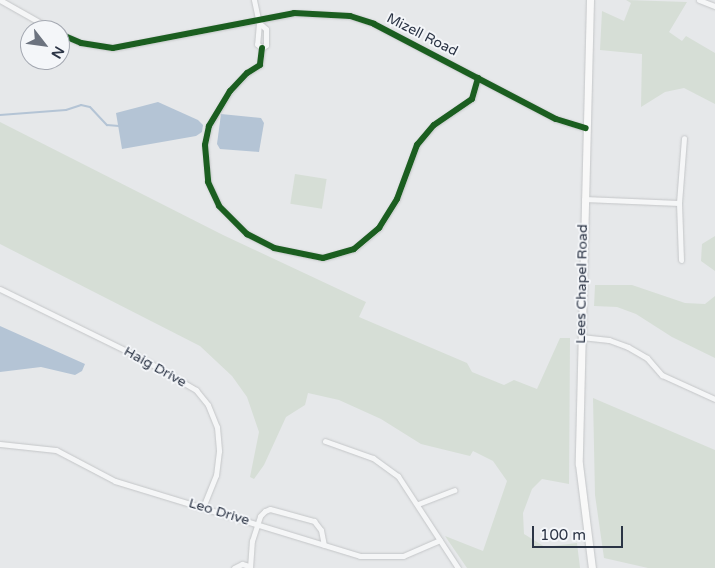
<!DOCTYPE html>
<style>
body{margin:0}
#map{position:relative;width:715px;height:568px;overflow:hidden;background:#e6e8ea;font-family:"Varela Round",sans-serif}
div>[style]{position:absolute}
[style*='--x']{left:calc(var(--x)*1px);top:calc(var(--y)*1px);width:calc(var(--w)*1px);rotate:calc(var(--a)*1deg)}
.green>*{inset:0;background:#d6ded6;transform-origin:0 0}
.water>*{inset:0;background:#b4c4d5}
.stream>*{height:2px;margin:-1px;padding:0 1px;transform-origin:1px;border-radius:1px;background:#b4c4d5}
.roads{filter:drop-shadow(0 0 1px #c4c6c8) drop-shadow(0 0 1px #c4c6c8)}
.minor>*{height:5px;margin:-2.5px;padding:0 2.5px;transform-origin:2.5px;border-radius:2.5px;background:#f5f6f7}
.secondary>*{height:7px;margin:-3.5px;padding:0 3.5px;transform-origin:3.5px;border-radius:3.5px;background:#f8f8f8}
.cycleway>*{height:6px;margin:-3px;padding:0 3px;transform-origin:3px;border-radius:3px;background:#1b5e20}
span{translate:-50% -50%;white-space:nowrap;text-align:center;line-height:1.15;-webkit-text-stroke:4px #f4f6f9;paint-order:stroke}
.street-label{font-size:14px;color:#2b3445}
.north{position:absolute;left:20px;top:20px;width:50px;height:50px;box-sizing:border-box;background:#f4f6f9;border:1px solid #a4a8b1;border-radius:50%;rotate:120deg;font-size:14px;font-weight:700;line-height:20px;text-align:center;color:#2b3445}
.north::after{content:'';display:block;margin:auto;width:18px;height:22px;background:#6c737f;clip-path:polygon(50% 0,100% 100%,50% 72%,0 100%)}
.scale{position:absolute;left:532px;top:526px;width:91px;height:22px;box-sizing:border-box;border:2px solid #2b3445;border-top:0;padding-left:6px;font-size:15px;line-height:18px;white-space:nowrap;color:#2b3445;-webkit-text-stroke:4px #f4f6f9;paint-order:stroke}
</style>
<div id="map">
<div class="green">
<div style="clip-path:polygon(626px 0,687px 2px,669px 32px,682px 41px,686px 36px,715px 53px,715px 104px,684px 88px,665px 92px,641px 107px,642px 54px,600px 50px,602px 11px,624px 21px,631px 3px)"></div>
<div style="clip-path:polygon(0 122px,223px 235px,366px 302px,359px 317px,467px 363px,472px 372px,504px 385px,514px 380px,537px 389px,560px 338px,570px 338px,569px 484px,542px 479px,532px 489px,523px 513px,524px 534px,545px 547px,577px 543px,580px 568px,467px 568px,445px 536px,483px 551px,507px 481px,493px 461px,473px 451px,470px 456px,421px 444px,381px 419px,339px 400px,308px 393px,305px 405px,286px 417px,264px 465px,254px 479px,250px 477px,259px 432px,247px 397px,232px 376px,200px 346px,0 244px)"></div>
<div style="left:295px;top:174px;width:32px;height:30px;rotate:9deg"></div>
<div style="clip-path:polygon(715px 236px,715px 271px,701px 261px,702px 244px)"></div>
<div style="clip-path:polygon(595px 285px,632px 285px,685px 303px,705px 304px,715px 296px,715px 358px,672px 337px,636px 314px,617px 307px,594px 306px)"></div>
<div style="clip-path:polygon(593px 398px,715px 450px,715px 568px,648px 568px,604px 558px,595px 495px)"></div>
</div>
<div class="water">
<div style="clip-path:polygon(158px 102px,198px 120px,203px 125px,202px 132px,196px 136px,122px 149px,116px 113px)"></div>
<div style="clip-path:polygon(221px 114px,261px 118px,264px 123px,259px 152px,220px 149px,217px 144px)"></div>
<div style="clip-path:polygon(0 326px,85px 364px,82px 371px,75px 375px,41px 367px,0 372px)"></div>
</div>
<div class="stream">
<div style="--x:0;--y:115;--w:66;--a:-4.3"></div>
<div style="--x:66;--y:110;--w:16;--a:-18"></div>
<div style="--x:81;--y:105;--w:9;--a:13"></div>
<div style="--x:90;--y:107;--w:25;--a:47"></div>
<div style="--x:107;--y:125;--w:12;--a:5"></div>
</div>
<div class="roads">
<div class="minor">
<div style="--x:0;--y:0;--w:61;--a:29.5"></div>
<div style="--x:254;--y:0;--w:24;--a:78"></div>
<div style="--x:259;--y:23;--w:21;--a:95"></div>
<div style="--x:257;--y:44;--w:6;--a:39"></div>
<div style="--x:262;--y:48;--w:5;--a:-37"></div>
<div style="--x:266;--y:45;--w:16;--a:-90"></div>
<div style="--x:266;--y:29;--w:9;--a:-139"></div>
<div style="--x:699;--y:0;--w:17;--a:21"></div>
<div style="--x:60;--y:34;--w:23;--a:23"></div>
<div style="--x:81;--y:43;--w:32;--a:9"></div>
<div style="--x:113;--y:48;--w:184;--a:-10.9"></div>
<div style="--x:294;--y:13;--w:56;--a:3.1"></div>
<div style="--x:350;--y:16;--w:25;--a:18"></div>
<div style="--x:374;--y:24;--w:205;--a:27.6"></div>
<div style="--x:556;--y:119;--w:31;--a:17"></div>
<div style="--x:262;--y:48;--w:17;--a:97"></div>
<div style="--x:260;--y:65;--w:15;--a:148"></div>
<div style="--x:247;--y:73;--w:25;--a:133"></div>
<div style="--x:230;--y:91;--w:41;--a:121"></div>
<div style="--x:209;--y:126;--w:19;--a:102"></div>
<div style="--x:205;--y:145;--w:37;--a:85"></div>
<div style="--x:208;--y:182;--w:26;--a:65"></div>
<div style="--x:219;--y:206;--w:40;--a:45"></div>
<div style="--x:247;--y:234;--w:30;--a:27"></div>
<div style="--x:274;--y:248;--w:50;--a:11.5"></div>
<div style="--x:323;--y:258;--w:32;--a:-16"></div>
<div style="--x:354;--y:249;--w:33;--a:-40"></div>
<div style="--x:379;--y:228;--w:34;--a:-58"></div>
<div style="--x:397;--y:199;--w:58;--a:-69.7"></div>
<div style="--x:417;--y:145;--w:26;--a:-50"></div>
<div style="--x:434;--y:125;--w:46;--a:-34.4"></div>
<div style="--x:472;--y:99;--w:22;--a:-74"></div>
<div style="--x:584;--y:199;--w:95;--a:2.4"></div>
<div style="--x:681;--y:260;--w:57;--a:-92"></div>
<div style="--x:679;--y:203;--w:65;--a:-85.6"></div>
<div style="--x:0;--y:289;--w:157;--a:26.1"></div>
<div style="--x:141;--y:358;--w:64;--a:30.2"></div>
<div style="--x:196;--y:390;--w:19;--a:51"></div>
<div style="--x:208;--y:405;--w:24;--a:68"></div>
<div style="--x:217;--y:427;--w:24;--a:85"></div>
<div style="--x:219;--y:451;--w:24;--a:97"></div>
<div style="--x:216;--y:475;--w:35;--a:112"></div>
<div style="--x:581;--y:337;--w:28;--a:6"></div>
<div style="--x:609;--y:340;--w:20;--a:20"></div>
<div style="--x:628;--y:347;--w:22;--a:30"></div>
<div style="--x:647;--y:358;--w:23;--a:49"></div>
<div style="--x:662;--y:375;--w:58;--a:24.4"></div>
<div style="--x:325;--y:441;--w:51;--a:19.5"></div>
<div style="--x:373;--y:458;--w:31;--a:36"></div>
<div style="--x:398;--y:476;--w:110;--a:56.9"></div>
<div style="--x:0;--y:444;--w:56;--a:6.1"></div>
<div style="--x:56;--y:450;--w:67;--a:27.7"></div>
<div style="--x:115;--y:481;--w:256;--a:17"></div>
<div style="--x:360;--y:556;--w:43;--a:0"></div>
<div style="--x:403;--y:556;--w:40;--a:-23.4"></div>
<div style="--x:418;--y:504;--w:39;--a:-21"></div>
<div style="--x:234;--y:568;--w:9;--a:-27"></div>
<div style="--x:242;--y:564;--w:7;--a:16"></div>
<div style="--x:250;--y:568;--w:27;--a:-86"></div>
<div style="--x:252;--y:541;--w:26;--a:-72"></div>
<div style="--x:260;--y:516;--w:7;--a:-45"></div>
<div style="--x:265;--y:511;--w:5;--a:-22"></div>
<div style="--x:270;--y:509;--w:46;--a:15.3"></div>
<div style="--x:314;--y:521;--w:11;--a:52"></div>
<div style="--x:321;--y:530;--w:15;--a:79"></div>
</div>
<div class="secondary">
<div style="--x:590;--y:0;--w:464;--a:91.4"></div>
<div style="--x:579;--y:464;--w:105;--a:82.9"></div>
</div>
</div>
<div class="cycleway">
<div style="--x:60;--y:34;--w:23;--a:23"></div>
<div style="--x:81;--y:43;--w:32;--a:9"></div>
<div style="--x:113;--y:48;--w:184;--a:-10.9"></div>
<div style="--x:294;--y:13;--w:56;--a:3.1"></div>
<div style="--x:350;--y:16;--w:25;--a:18"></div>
<div style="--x:374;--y:24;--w:205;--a:27.6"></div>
<div style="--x:556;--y:119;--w:31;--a:17"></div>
<div style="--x:262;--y:48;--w:17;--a:97"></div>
<div style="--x:260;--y:65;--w:15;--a:148"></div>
<div style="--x:247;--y:73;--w:25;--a:133"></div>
<div style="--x:230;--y:91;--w:41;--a:121"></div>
<div style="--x:209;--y:126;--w:19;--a:102"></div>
<div style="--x:205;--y:145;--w:37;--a:85"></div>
<div style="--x:208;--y:182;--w:26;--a:65"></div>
<div style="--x:219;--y:206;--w:40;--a:45"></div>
<div style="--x:247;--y:234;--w:30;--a:27"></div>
<div style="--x:274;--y:248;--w:50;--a:11.5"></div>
<div style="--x:323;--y:258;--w:32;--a:-16"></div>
<div style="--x:354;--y:249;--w:33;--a:-40"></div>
<div style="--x:379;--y:228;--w:34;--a:-58"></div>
<div style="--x:397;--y:199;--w:58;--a:-69.7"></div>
<div style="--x:417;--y:145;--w:26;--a:-50"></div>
<div style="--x:434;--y:125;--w:46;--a:-34.4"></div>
<div style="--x:472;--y:99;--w:22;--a:-74"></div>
</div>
<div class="street-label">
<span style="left:422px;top:35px;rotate:27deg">Mizell Road</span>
<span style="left:582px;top:284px;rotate:-89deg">Lees Chapel Road</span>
<span style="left:155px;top:367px;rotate:29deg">Haig Drive</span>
<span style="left:219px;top:512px;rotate:17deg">Leo Drive</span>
</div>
<div class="north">N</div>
<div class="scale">100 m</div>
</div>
